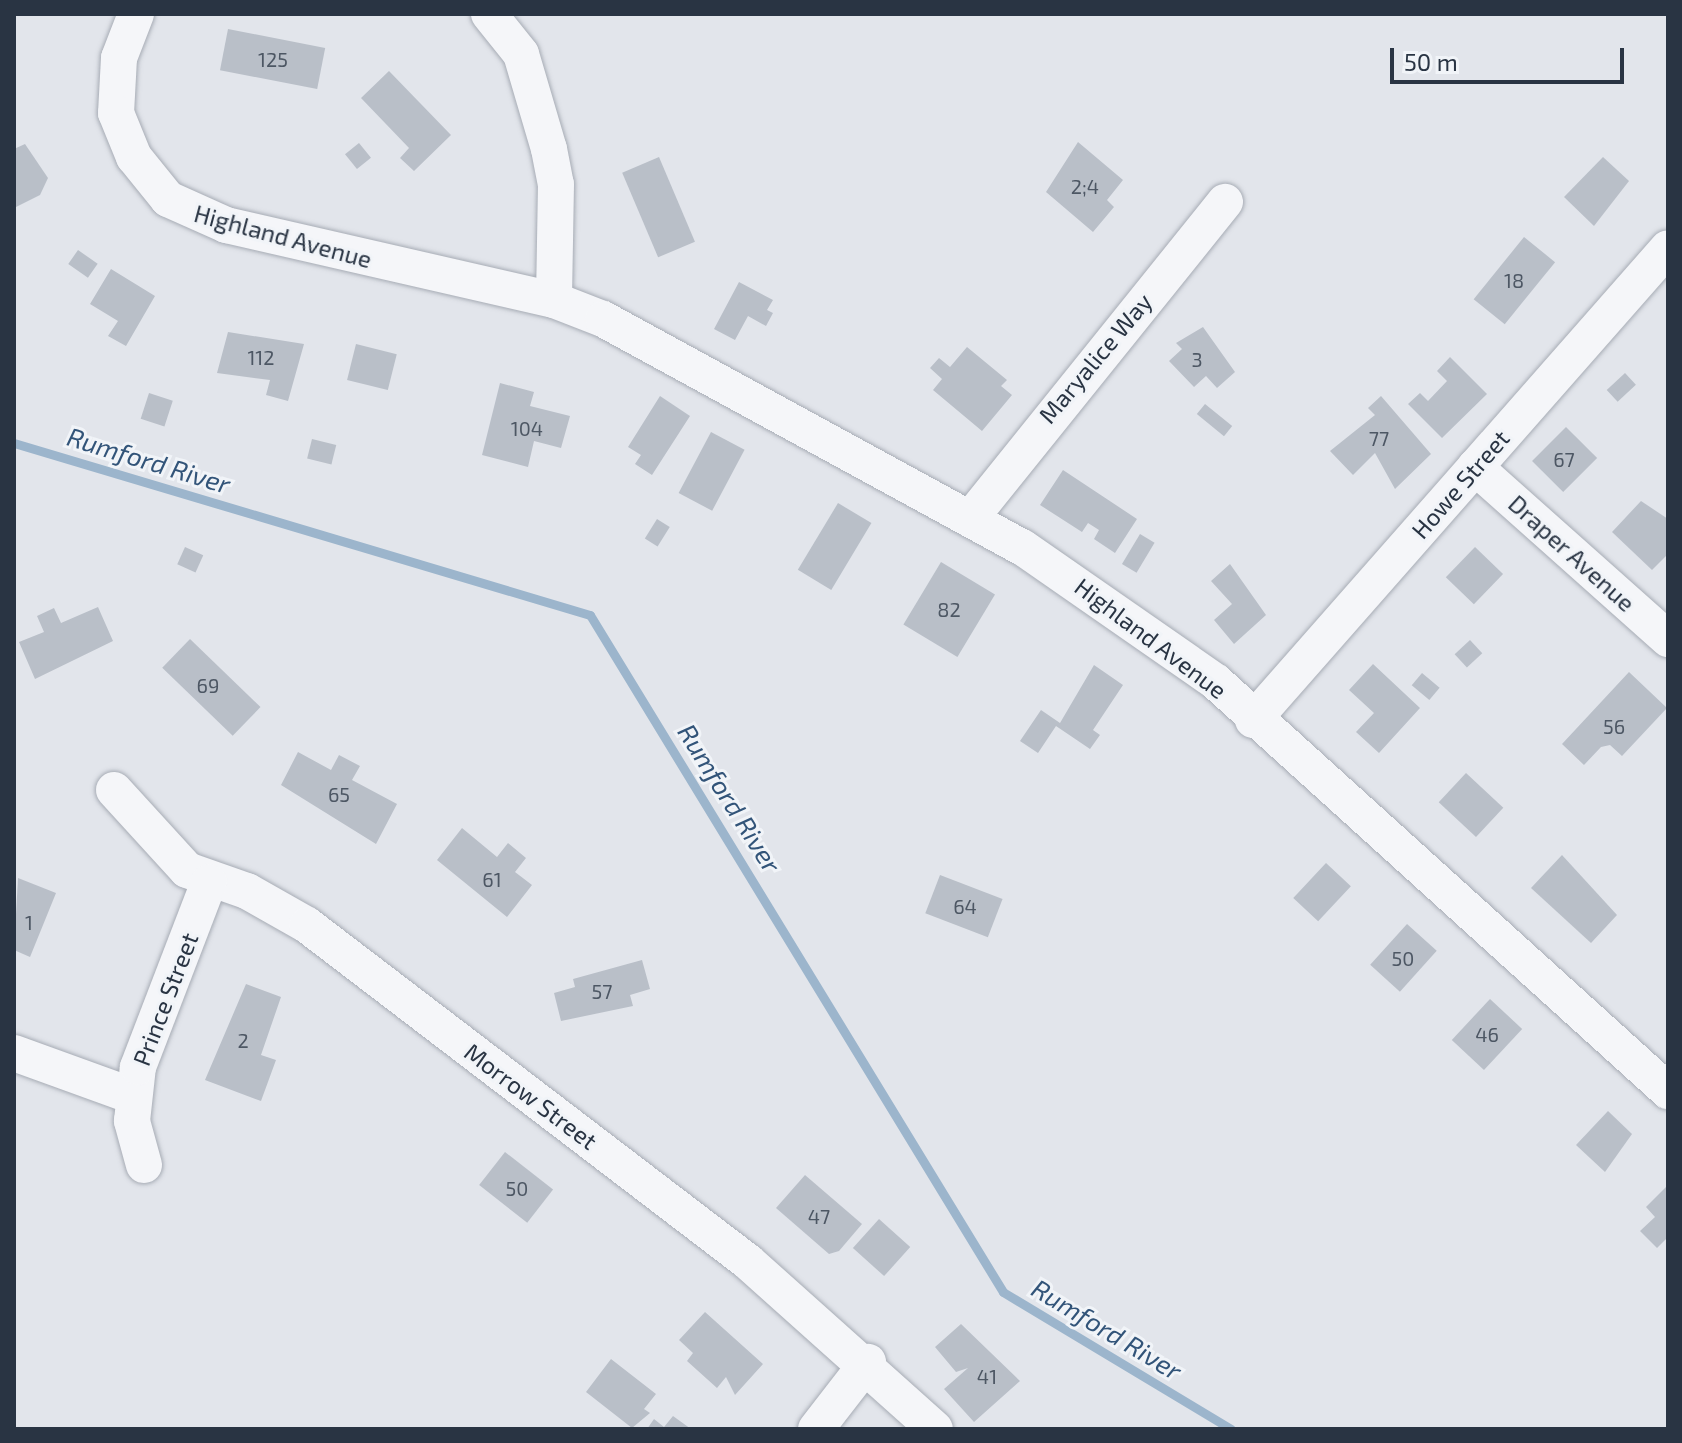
<!DOCTYPE html>
<style>
body{margin:0}
#map{position:relative;width:1682px;height:1443px;overflow:hidden;background:#e2e5eb;font-family:"Exo 2",sans-serif}
div>[style]{position:absolute}
[style*='--x']{left:calc(var(--x)*1px);top:calc(var(--y)*1px);width:calc(var(--w)*1px);rotate:calc(var(--a)*1deg)}
.stream>*{height:9px;margin:-4.5px;padding:0 4.5px;transform-origin:4.5px;border-radius:4.5px;background:#9cb5cc}
.building>*{inset:0;background:#b9bfc8;transform-origin:0 0}
.roads{filter:drop-shadow(0 0 2px #a7acb5) drop-shadow(0 0 2px #a7acb5)}
.minor>*{height:36px;margin:-18px;padding:0 18px;transform-origin:18px;border-radius:18px;background:#f5f6f9}
span{translate:-50% -50%;white-space:nowrap;text-align:center;line-height:1.15;-webkit-text-stroke:6px #f1f4f8;paint-order:stroke}
.number-label{font-size:20px;color:#4d5764}
.number-label span{-webkit-text-stroke-width:0}
.street-label{font-size:24px;color:#293443}
.water-label{font-size:26px;color:#325479;font-style:italic}
.frame{position:absolute;inset:0;border:16px solid #293443;pointer-events:none}
.scale{position:absolute;left:1390px;top:48px;width:234px;height:36px;box-sizing:border-box;border:4px solid #293443;border-top:0;padding-left:10px;font-size:24px;line-height:28px;white-space:nowrap;color:#293443;-webkit-text-stroke:6px #f1f4f8;paint-order:stroke}
</style>
<div id="map">
<div class="stream">
<div style="--x:14;--y:443;--w:601;--a:16.63"></div>
<div style="--x:590;--y:615;--w:793;--a:58.61"></div>
<div style="--x:1003;--y:1292;--w:266;--a:31"></div>
</div>
<div class="building">
<div style="left:228px;top:29px;width:99px;height:42px;rotate:11deg"></div>
<div style="clip-path:polygon(389px 71px,451px 135px,414px 171px,400px 158px,409px 148px,361px 98px)"></div>
<div style="clip-path:polygon(1078px 142px,1123px 180px,1107px 200px,1114px 207px,1093px 232px,1046px 192px)"></div>
<div style="left:359px;top:143px;width:19px;height:18px;rotate:51deg"></div>
<div style="clip-path:polygon(25px 144px,48px 178px,40px 195px,14px 208px,14px 149px)"></div>
<div style="left:659px;top:157px;width:92px;height:40px;rotate:67deg"></div>
<div style="clip-path:polygon(1603px 157px,1629px 181px,1594px 226px,1564px 197px)"></div>
<div style="left:1524px;top:237px;width:40px;height:80px;rotate:39deg"></div>
<div style="left:78px;top:250px;width:24px;height:17px;rotate:35deg"></div>
<div style="clip-path:polygon(111px 269px,155px 296px,126px 346px,108px 336px,118px 321px,90px 304px)"></div>
<div style="clip-path:polygon(739px 282px,773px 300px,767px 310px,773px 313px,766px 326px,748px 316px,735px 340px,714px 329px)"></div>
<div style="clip-path:polygon(1203px 327px,1235px 372px,1217px 388px,1206px 376px,1194px 387px,1169px 361px,1182px 349px,1176px 343px)"></div>
<div style="clip-path:polygon(228px 332px,304px 344px,288px 401px,266px 395px,270px 380px,217px 373px)"></div>
<div style="left:356px;top:344px;width:42px;height:37px;rotate:14deg"></div>
<div style="clip-path:polygon(967px 347px,1007px 380px,1001px 386px,1012px 395px,982px 431px,933px 390px,942px 379px,930px 368px,939px 358px,950px 367px)"></div>
<div style="clip-path:polygon(1450px 357px,1487px 394px,1442px 438px,1408px 404px,1420px 393px,1428px 401px,1447px 381px,1437px 371px)"></div>
<div style="left:1625px;top:373px;width:16px;height:25px;rotate:47deg"></div>
<div style="clip-path:polygon(500px 383px,534px 392px,530px 406px,570px 416px,561px 448px,534px 441px,528px 467px,482px 455px)"></div>
<div style="left:149px;top:393px;width:25px;height:27px;rotate:18deg"></div>
<div style="clip-path:polygon(660px 396px,690px 416px,652px 475px,635px 464px,641px 455px,628px 447px)"></div>
<div style="clip-path:polygon(1381px 396px,1431px 454px,1395px 489px,1375px 453px,1353px 475px,1330px 451px,1375px 415px,1368px 408px)"></div>
<div style="left:1205px;top:404px;width:35px;height:13px;rotate:39deg"></div>
<div style="left:1566px;top:427px;width:44px;height:48px;rotate:45deg"></div>
<div style="left:711px;top:432px;width:38px;height:69px;rotate:28deg"></div>
<div style="left:312px;top:439px;width:25px;height:20px;rotate:14deg"></div>
<div style="clip-path:polygon(1063px 470px,1137px 519px,1115px 553px,1094px 539px,1099px 530px,1088px 523px,1082px 532px,1040px 505px)"></div>
<div style="clip-path:polygon(1641px 501px,1668px 519px,1668px 554px,1652px 570px,1612px 532px)"></div>
<div style="left:838px;top:503px;width:39px;height:78px;rotate:31deg"></div>
<div style="left:657px;top:519px;width:15px;height:23px;rotate:32deg"></div>
<div style="left:1140px;top:534px;width:17px;height:35px;rotate:31deg"></div>
<div style="left:185px;top:547px;width:20px;height:19px;rotate:24deg"></div>
<div style="left:1475px;top:547px;width:39px;height:42px;rotate:44deg"></div>
<div style="left:941px;top:562px;width:63px;height:73px;rotate:31deg"></div>
<div style="clip-path:polygon(1230px 564px,1266px 615px,1234px 644px,1214px 620px,1232px 604px,1211px 581px)"></div>
<div style="clip-path:polygon(98px 607px,113px 641px,35px 679px,19px 642px,44px 632px,37px 616px,54px 608px,61px 623px)"></div>
<div style="left:190px;top:639px;width:98px;height:40px;rotate:44deg"></div>
<div style="left:1470px;top:640px;width:18px;height:21px;rotate:47deg"></div>
<div style="clip-path:polygon(1373px 664px,1420px 708px,1379px 753px,1356px 732px,1374px 713px,1349px 690px)"></div>
<div style="clip-path:polygon(1094px 665px,1123px 685px,1093px 730px,1100px 735px,1090px 749px,1056px 726px,1038px 753px,1020px 741px,1041px 710px,1060px 723px)"></div>
<div style="clip-path:polygon(1629px 672px,1667px 708px,1622px 756px,1610px 745px,1601px 747px,1584px 765px,1562px 744px)"></div>
<div style="left:1422px;top:673px;width:23px;height:16px;rotate:40deg"></div>
<div style="clip-path:polygon(298px 752px,331px 770px,339px 755px,360px 766px,352px 780px,397px 804px,376px 844px,281px 785px)"></div>
<div style="left:1466px;top:773px;width:51px;height:40px;rotate:43deg"></div>
<div style="clip-path:polygon(462px 828px,497px 857px,508px 843px,526px 858px,515px 872px,532px 885px,507px 917px,437px 860px)"></div>
<div style="clip-path:polygon(1562px 855px,1617px 915px,1591px 943px,1531px 888px)"></div>
<div style="left:1326px;top:863px;width:34px;height:48px;rotate:43deg"></div>
<div style="left:940px;top:875px;width:67px;height:41px;rotate:21deg"></div>
<div style="clip-path:polygon(18px 878px,56px 893px,30px 957px,14px 950px)"></div>
<div style="left:1407px;top:924px;width:40px;height:55px;rotate:42deg"></div>
<div style="clip-path:polygon(642px 960px,650px 989px,630px 995px,633px 1006px,561px 1021px,554px 993px,575px 987px,573px 979px)"></div>
<div style="clip-path:polygon(246px 984px,281px 997px,261px 1055px,276px 1060px,261px 1101px,205px 1080px)"></div>
<div style="left:1490px;top:999px;width:44px;height:56px;rotate:43deg"></div>
<div style="clip-path:polygon(1608px 1111px,1632px 1134px,1605px 1172px,1576px 1145px)"></div>
<div style="left:505px;top:1152px;width:61px;height:42px;rotate:38deg"></div>
<div style="clip-path:polygon(805px 1175px,862px 1224px,839px 1251px,829px 1254px,776px 1208px)"></div>
<div style="clip-path:polygon(1668px 1185px,1668px 1237px,1657px 1248px,1640px 1231px,1655px 1217px,1646px 1207px)"></div>
<div style="left:879px;top:1219px;width:42px;height:39px;rotate:42deg"></div>
<div style="clip-path:polygon(705px 1312px,763px 1364px,735px 1395px,726px 1377px,717px 1388px,687px 1361px,693px 1353px,679px 1340px)"></div>
<div style="clip-path:polygon(961px 1324px,1020px 1381px,974px 1422px,944px 1389px,968px 1368px,956px 1372px,935px 1347px)"></div>
<div style="clip-path:polygon(611px 1359px,656px 1394px,644px 1409px,650px 1413px,632px 1428px,586px 1392px)"></div>
<div style="clip-path:polygon(673px 1416px,691px 1429px,647px 1429px,654px 1419px,664px 1427px)"></div>
</div>
<div class="roads">
<div class="minor">
<div style="--x:136;--y:14;--w:47;--a:111.1"></div>
<div style="--x:119;--y:58;--w:55;--a:93.1"></div>
<div style="--x:116;--y:113;--w:48;--a:67.8"></div>
<div style="--x:134;--y:157;--w:54;--a:51"></div>
<div style="--x:168;--y:199;--w:64;--a:24.1"></div>
<div style="--x:226;--y:225;--w:336;--a:12.9"></div>
<div style="--x:554;--y:300;--w:53;--a:21.2"></div>
<div style="--x:603;--y:319;--w:477;--a:28.6"></div>
<div style="--x:1022;--y:547;--w:236;--a:34.8"></div>
<div style="--x:1216;--y:682;--w:610;--a:42.14"></div>
<div style="--x:489;--y:14;--w:51;--a:51.3"></div>
<div style="--x:521;--y:54;--w:99;--a:73.6"></div>
<div style="--x:549;--y:149;--w:36;--a:79"></div>
<div style="--x:556;--y:184;--w:116;--a:91"></div>
<div style="--x:1475;--y:467;--w:259;--a:41.7"></div>
<div style="--x:970;--y:519;--w:407;--a:-51.2"></div>
<div style="--x:1253;--y:720;--w:628;--a:-48.68"></div>
<div style="--x:114;--y:790;--w:108;--a:47.6"></div>
<div style="--x:187;--y:870;--w:64;--a:19.3"></div>
<div style="--x:247;--y:891;--w:69;--a:29.5"></div>
<div style="--x:307;--y:925;--w:554;--a:37.37"></div>
<div style="--x:747;--y:1261;--w:252;--a:41.8"></div>
<div style="--x:14;--y:1053;--w:127;--a:19.9"></div>
<div style="--x:144;--y:1165;--w:46;--a:-105.3"></div>
<div style="--x:132;--y:1121;--w:54;--a:-83.7"></div>
<div style="--x:138;--y:1067;--w:198;--a:-69"></div>
<div style="--x:816;--y:1429;--w:85;--a:-52.2"></div>
</div>
</div>
<div class="number-label">
<span style="left:273px;top:59px">125</span>
<span style="left:1085px;top:186px">2;4</span>
<span style="left:1514px;top:280px">18</span>
<span style="left:261px;top:357px">112</span>
<span style="left:1197px;top:359px">3</span>
<span style="left:527px;top:428px">104</span>
<span style="left:1379px;top:438px">77</span>
<span style="left:1564px;top:459px">67</span>
<span style="left:949px;top:609px">82</span>
<span style="left:208px;top:685px">69</span>
<span style="left:1614px;top:726px">56</span>
<span style="left:339px;top:794px">65</span>
<span style="left:492px;top:879px">61</span>
<span style="left:965px;top:906px">64</span>
<span style="left:29px;top:922px">1</span>
<span style="left:1403px;top:958px">50</span>
<span style="left:602px;top:991px">57</span>
<span style="left:1487px;top:1034px">46</span>
<span style="left:243px;top:1040px">2</span>
<span style="left:517px;top:1188px">50</span>
<span style="left:819px;top:1216px">47</span>
<span style="left:987px;top:1376px">41</span>
</div>
<div class="street-label">
<span style="left:283px;top:236px;rotate:15deg">Highland Avenue</span>
<span style="left:1095px;top:358px;rotate:-50deg">Maryalice Way</span>
<span style="left:1460px;top:484px;rotate:-49deg">Howe Street</span>
<span style="left:1572px;top:553px;rotate:42deg">Draper Avenue</span>
<span style="left:1151px;top:638px;rotate:37deg">Highland Avenue</span>
<span style="left:165px;top:999px;rotate:-69deg">Prince Street</span>
<span style="left:531px;top:1096px;rotate:37deg">Morrow Street</span>
</div>
<div class="water-label">
<span style="left:149px;top:460px;rotate:17deg">Rumford River</span>
<span style="left:730px;top:798px;rotate:58deg">Rumford River</span>
<span style="left:1107px;top:1329px;rotate:31deg">Rumford River</span>
</div>
<div class="frame"></div>
<div class="scale">50 m</div>
</div>
